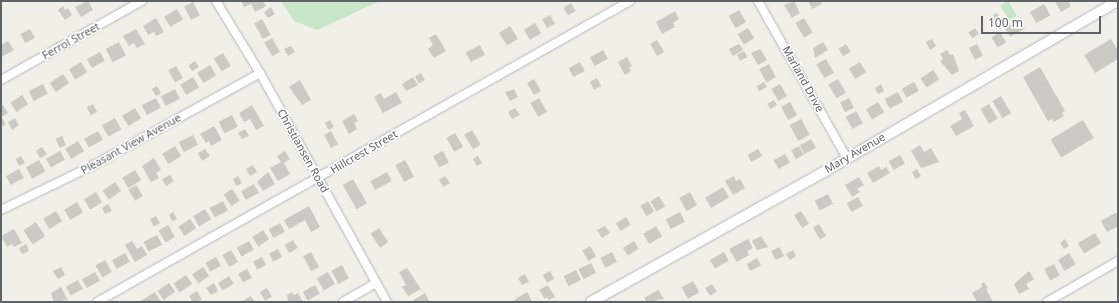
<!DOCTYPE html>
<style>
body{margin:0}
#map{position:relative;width:1119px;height:303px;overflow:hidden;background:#f0efe8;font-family:"Noto Sans",sans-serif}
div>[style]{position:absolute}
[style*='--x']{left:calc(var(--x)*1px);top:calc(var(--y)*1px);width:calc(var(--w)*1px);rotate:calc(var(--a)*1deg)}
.green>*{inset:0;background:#c6e6c7;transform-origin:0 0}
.building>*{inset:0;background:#cccac4;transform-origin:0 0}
.roads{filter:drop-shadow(0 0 1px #b5b7bb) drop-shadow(0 0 1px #b5b7bb)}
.minor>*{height:8px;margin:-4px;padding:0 4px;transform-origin:4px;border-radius:4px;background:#fff}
.tertiary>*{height:10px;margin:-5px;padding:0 5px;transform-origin:5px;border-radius:5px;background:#fff}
span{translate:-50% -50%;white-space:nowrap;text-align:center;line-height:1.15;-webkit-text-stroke:3px #fff;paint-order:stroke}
.street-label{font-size:11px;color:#5f6267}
.frame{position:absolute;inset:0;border:2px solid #5f6267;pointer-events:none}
.scale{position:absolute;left:981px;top:16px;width:120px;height:18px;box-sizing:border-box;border:2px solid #5f6267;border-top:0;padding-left:5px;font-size:12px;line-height:14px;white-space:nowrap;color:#5f6267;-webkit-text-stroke:3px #fff;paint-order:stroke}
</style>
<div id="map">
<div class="green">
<div style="clip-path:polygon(281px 1px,380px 1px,317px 30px,294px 21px)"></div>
<div style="left:1008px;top:1px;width:17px;height:9px;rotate:59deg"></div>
</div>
<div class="building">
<div style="clip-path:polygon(88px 1px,93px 10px,81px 17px,75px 7px)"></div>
<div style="clip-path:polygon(241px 1px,263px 1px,266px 6px,255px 12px,251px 4px,244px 7px)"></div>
<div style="clip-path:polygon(794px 1px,800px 13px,792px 18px,784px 5px)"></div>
<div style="clip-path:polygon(808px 1px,820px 1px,822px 4px,812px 9px)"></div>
<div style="clip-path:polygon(1055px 1px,1068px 1px,1071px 6px,1061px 12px)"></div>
<div style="left:193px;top:2px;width:15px;height:10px;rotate:62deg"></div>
<div style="left:571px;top:3px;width:9px;height:9px;rotate:58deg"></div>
<div style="left:1044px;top:4px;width:13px;height:16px;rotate:61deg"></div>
<div style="clip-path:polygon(63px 6px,65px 10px,68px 8px,72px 15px,65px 20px,58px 10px)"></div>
<div style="clip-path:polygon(271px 7px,275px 14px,268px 18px,264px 12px)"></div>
<div style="left:177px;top:9px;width:12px;height:15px;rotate:59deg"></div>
<div style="left:739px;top:10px;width:14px;height:12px;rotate:60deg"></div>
<div style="clip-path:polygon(675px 11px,679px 19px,673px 23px,675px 27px,662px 34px,656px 22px)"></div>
<div style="left:997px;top:13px;width:8px;height:6px;rotate:60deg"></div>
<div style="left:550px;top:15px;width:10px;height:9px;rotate:61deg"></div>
<div style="clip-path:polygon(156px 18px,164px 32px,156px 36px,154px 32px,148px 35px,143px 26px)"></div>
<div style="left:804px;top:18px;width:17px;height:10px;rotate:59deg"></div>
<div style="left:262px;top:19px;width:18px;height:9px;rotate:61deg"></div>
<div style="left:1020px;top:20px;width:10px;height:17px;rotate:61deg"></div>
<div style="left:535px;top:23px;width:12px;height:13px;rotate:59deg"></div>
<div style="left:510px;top:26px;width:15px;height:13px;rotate:58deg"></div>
<div style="left:748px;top:28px;width:12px;height:12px;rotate:59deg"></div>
<div style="left:975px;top:28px;width:7px;height:8px;rotate:56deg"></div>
<div style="left:30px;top:29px;width:10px;height:11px;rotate:61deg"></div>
<div style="clip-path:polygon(136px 29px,145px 44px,137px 48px,134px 43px,129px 46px,123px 36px)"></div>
<div style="left:1000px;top:32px;width:12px;height:10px;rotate:59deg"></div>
<div style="clip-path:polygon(436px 34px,446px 51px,434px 58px,428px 49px,433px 45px,429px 38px)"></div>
<div style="left:272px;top:38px;width:16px;height:9px;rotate:60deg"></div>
<div style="clip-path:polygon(932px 39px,936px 46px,930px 50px,926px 42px)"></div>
<div style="clip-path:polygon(1111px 39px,1118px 51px,1118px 59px,1095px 73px,1084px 55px)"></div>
<div style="left:657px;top:40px;width:14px;height:8px;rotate:60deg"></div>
<div style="clip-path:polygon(8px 41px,14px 50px,1px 57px,1px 45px)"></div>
<div style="left:119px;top:42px;width:15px;height:15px;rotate:62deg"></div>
<div style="clip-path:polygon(823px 42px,828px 50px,815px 58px,813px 48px)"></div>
<div style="clip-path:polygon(739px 44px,743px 50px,733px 56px,729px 49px)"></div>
<div style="left:846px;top:44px;width:9px;height:9px;rotate:58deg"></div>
<div style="left:977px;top:44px;width:13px;height:9px;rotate:63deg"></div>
<div style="left:480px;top:45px;width:11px;height:16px;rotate:63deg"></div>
<div style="clip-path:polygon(291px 46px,295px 52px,288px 56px,284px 49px)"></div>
<div style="clip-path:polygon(760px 49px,767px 60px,758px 65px,751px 53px)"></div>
<div style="left:603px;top:50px;width:10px;height:15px;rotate:61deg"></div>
<div style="clip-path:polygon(947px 50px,950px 55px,953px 54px,959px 71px,952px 75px,940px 61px,943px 59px,940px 54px)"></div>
<div style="left:744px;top:51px;width:7px;height:8px;rotate:63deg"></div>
<div style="left:100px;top:52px;width:10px;height:15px;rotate:61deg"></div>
<div style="left:223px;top:53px;width:15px;height:11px;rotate:58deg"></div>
<div style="clip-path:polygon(627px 57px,632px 66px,629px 67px,631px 71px,625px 75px,618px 62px)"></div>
<div style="left:826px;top:59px;width:16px;height:11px;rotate:60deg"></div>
<div style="left:195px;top:61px;width:7px;height:8px;rotate:56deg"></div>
<div style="left:81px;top:62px;width:12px;height:14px;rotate:59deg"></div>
<div style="left:580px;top:62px;width:10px;height:13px;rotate:61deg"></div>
<div style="left:860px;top:62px;width:12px;height:13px;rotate:59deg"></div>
<div style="left:769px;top:64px;width:15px;height:11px;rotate:62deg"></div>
<div style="left:210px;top:65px;width:12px;height:15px;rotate:59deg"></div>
<div style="left:176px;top:66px;width:14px;height:9px;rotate:60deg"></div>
<div style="clip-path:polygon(1040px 67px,1065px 111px,1062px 113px,1064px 116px,1054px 122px,1052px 119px,1048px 121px,1023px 77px)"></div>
<div style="left:933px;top:70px;width:11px;height:15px;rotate:56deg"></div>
<div style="left:421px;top:73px;width:8px;height:7px;rotate:60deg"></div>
<div style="left:63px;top:74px;width:11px;height:16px;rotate:56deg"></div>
<div style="left:193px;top:77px;width:12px;height:15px;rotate:59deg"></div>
<div style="clip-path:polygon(413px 77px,418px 85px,406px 91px,402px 84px)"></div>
<div style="left:597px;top:78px;width:9px;height:8px;rotate:63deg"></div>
<div style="left:534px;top:79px;width:14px;height:8px;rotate:60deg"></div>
<div style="left:838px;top:79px;width:16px;height:11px;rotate:60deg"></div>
<div style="clip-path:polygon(300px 80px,311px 100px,302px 105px,289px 87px)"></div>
<div style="clip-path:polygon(764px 82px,767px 87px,759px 91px,757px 86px)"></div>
<div style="left:914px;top:82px;width:10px;height:14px;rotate:61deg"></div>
<div style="left:43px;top:84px;width:11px;height:16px;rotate:63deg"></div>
<div style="left:780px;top:84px;width:14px;height:10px;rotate:60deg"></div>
<div style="clip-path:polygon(881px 84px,884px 91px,878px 94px,875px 88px)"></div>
<div style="left:157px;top:86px;width:8px;height:6px;rotate:60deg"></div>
<div style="left:175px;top:89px;width:11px;height:16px;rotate:63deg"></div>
<div style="clip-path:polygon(514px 89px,518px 97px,510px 101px,505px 92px)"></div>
<div style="clip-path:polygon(396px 92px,402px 103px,383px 113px,374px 97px,381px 93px,384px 99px)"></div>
<div style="left:898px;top:92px;width:11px;height:15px;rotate:63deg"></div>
<div style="left:22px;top:95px;width:11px;height:14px;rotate:56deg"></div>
<div style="left:1001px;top:96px;width:20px;height:10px;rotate:60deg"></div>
<div style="left:156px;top:98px;width:11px;height:16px;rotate:63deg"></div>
<div style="left:539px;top:98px;width:16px;height:10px;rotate:60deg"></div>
<div style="left:849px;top:98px;width:11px;height:10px;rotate:63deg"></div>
<div style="clip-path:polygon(774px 100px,777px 105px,771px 109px,767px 104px)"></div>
<div style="left:790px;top:102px;width:15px;height:10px;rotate:62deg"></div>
<div style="left:878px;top:102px;width:12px;height:14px;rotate:59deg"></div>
<div style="left:93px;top:104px;width:9px;height:7px;rotate:63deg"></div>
<div style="left:989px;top:104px;width:17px;height:10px;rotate:59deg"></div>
<div style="clip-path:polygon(3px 105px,8px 113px,1px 117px,6px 124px,1px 127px,1px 106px)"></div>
<div style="clip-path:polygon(252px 105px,264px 126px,256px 130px,250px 119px,244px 122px,239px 113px)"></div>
<div style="left:135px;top:108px;width:12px;height:15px;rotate:59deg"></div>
<div style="clip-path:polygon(515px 108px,520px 115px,512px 119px,508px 112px)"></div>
<div style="clip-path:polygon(965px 110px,974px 126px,956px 136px,950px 126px,962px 119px,959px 113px)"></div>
<div style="left:856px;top:111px;width:14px;height:12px;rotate:60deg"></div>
<div style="clip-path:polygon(354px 114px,358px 121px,354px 123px,357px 129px,349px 134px,342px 121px)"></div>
<div style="left:232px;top:115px;width:13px;height:15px;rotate:63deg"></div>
<div style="clip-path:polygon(15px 118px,19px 125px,12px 130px,8px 122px)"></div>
<div style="left:115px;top:118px;width:13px;height:15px;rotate:61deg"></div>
<div style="left:801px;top:119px;width:18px;height:13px;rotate:61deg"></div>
<div style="left:330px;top:120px;width:8px;height:6px;rotate:60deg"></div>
<div style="left:1083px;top:120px;width:21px;height:38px;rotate:59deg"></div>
<div style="clip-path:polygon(214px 126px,222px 140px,211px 146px,209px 141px,206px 143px,200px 134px)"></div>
<div style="clip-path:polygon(245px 129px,249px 136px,242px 139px,238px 133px)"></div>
<div style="left:472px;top:130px;width:17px;height:9px;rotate:59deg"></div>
<div style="left:98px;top:131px;width:10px;height:16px;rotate:61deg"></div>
<div style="left:331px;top:131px;width:15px;height:8px;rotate:62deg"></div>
<div style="left:455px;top:133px;width:16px;height:10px;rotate:60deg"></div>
<div style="left:193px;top:135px;width:11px;height:16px;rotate:63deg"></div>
<div style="left:62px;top:136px;width:10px;height:7px;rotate:66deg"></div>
<div style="left:811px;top:139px;width:10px;height:13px;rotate:61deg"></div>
<div style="left:78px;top:141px;width:12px;height:15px;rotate:59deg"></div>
<div style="clip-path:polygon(920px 145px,924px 152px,931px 148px,939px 162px,921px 168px,911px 151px)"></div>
<div style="left:175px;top:146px;width:12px;height:15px;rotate:59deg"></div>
<div style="left:799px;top:146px;width:10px;height:9px;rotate:61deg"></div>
<div style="clip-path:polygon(42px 147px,47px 154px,40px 158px,36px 151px)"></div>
<div style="clip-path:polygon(205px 149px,210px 156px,202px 161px,198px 153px)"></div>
<div style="left:758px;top:149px;width:8px;height:12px;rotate:60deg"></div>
<div style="left:60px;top:151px;width:10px;height:16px;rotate:61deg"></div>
<div style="clip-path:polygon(285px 151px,290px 159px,284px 163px,290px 174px,278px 181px,270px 168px,281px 162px,277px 156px)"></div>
<div style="left:443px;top:151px;width:13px;height:11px;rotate:63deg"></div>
<div style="left:785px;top:154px;width:10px;height:13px;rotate:61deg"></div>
<div style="left:900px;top:155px;width:10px;height:13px;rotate:61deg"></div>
<div style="clip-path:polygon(21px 156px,25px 163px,19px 166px,16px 159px)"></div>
<div style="left:478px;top:156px;width:8px;height:6px;rotate:60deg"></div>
<div style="clip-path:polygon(154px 158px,161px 170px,156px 173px,159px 178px,151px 182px,142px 166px)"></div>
<div style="left:39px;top:160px;width:13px;height:15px;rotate:61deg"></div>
<div style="left:405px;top:160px;width:19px;height:11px;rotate:62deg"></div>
<div style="left:253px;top:165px;width:8px;height:8px;rotate:60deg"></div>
<div style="clip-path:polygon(879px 166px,881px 170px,886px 167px,890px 173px,873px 183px,867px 173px)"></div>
<div style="left:19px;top:169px;width:10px;height:15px;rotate:61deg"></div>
<div style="left:917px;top:169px;width:8px;height:6px;rotate:60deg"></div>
<div style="left:135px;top:170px;width:12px;height:15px;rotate:59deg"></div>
<div style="clip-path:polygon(268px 172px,275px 184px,263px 191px,257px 182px)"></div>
<div style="left:387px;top:172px;width:10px;height:19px;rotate:61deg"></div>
<div style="clip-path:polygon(170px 175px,174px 181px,166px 186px,162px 179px)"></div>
<div style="left:238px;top:176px;width:8px;height:6px;rotate:60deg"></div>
<div style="clip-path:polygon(445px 176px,450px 183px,443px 187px,439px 180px)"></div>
<div style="clip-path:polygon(734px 176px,736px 181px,740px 179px,745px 188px,733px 195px,725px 181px)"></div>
<div style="clip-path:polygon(859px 177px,864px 185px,857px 189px,860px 192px,852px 197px,845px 185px)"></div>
<div style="left:353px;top:179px;width:28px;height:12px;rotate:60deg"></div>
<div style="left:115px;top:182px;width:11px;height:15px;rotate:56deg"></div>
<div style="left:254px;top:184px;width:10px;height:15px;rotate:61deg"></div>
<div style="left:136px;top:185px;width:13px;height:9px;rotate:58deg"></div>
<div style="left:723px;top:187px;width:12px;height:21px;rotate:59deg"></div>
<div style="left:232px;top:189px;width:14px;height:10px;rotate:56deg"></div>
<div style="left:96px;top:192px;width:12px;height:14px;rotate:59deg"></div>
<div style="left:690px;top:192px;width:15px;height:12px;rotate:62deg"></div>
<div style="left:828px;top:194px;width:11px;height:15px;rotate:63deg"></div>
<div style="left:659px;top:196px;width:12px;height:10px;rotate:59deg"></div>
<div style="left:858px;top:197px;width:10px;height:13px;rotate:61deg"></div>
<div style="left:223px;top:201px;width:11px;height:15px;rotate:63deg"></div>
<div style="left:648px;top:201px;width:12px;height:9px;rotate:59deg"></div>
<div style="left:77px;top:202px;width:12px;height:15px;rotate:59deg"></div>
<div style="clip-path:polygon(108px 204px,112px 211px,105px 214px,102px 208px)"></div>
<div style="clip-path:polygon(309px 206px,320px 227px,311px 232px,305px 220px,289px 229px,284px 220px)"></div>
<div style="left:205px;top:209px;width:12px;height:14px;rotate:59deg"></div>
<div style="left:56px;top:211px;width:12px;height:15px;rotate:59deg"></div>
<div style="left:801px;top:211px;width:15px;height:8px;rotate:58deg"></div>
<div style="clip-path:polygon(173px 212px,177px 219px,172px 221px,169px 215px)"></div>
<div style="left:680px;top:212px;width:11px;height:16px;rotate:63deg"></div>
<div style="clip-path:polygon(1115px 213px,1118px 215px,1118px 226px,1107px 232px,1101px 221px)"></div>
<div style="left:156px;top:216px;width:8px;height:7px;rotate:60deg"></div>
<div style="left:626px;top:217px;width:9px;height:12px;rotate:58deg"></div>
<div style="left:190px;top:219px;width:11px;height:14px;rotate:56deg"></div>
<div style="left:36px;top:222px;width:17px;height:15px;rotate:57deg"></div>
<div style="left:280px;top:223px;width:10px;height:13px;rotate:61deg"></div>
<div style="left:819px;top:224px;width:14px;height:7px;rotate:60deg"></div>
<div style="left:168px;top:225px;width:14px;height:11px;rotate:60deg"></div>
<div style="clip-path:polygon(605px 226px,610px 233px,602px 238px,597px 230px)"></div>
<div style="left:656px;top:226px;width:12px;height:15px;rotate:59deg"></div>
<div style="left:379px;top:228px;width:17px;height:10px;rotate:57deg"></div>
<div style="clip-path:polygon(14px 229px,22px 243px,14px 247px,12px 244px,7px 247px,1px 236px)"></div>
<div style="left:263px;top:230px;width:11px;height:13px;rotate:56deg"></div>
<div style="left:1095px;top:233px;width:12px;height:20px;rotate:59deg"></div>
<div style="left:157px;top:235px;width:11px;height:15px;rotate:63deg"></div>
<div style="clip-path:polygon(761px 236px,768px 247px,757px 250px,752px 241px)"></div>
<div style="clip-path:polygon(748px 239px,753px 248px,747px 251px,749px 255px,737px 262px,729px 249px)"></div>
<div style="clip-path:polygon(1065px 239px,1069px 246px,1064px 249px,1060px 243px)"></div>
<div style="left:293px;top:240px;width:9px;height:10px;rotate:58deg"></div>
<div style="clip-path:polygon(132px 241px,137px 249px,142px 246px,147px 255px,135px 262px,125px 245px)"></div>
<div style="left:249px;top:241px;width:10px;height:14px;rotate:61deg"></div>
<div style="left:634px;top:241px;width:9px;height:13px;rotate:58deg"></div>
<div style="clip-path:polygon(26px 244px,29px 251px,22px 254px,19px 248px)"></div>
<div style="left:590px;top:246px;width:12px;height:9px;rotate:59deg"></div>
<div style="left:779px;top:247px;width:10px;height:9px;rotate:61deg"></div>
<div style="left:278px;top:249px;width:9px;height:10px;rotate:63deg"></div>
<div style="left:231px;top:250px;width:14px;height:10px;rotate:60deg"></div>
<div style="clip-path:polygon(793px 250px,796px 256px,790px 260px,786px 254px)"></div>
<div style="left:311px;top:252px;width:17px;height:9px;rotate:62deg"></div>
<div style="left:612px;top:252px;width:11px;height:13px;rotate:63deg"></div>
<div style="left:724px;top:252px;width:10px;height:16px;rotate:61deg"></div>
<div style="left:125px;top:253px;width:10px;height:15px;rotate:61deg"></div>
<div style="left:1069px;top:253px;width:13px;height:13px;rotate:58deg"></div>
<div style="left:216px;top:257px;width:10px;height:12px;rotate:61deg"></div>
<div style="left:262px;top:257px;width:9px;height:10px;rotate:63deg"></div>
<div style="left:757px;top:258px;width:8px;height:12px;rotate:60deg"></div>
<div style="left:105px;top:260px;width:14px;height:11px;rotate:60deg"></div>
<div style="left:591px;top:263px;width:11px;height:14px;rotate:63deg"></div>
<div style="left:1054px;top:264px;width:13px;height:11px;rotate:63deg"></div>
<div style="left:342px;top:265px;width:15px;height:12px;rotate:62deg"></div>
<div style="clip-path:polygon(61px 267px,65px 275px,58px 279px,53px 271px)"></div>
<div style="left:203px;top:267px;width:11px;height:13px;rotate:56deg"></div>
<div style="clip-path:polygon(407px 268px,421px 289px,408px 296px,402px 287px,406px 285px,399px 272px)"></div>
<div style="left:247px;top:269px;width:10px;height:10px;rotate:61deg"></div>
<div style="left:576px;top:270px;width:11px;height:14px;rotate:63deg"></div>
<div style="left:550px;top:271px;width:9px;height:8px;rotate:63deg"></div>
<div style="clip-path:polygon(1029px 271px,1034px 279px,1026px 284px,1029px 289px,1019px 294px,1014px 284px)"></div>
<div style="left:95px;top:272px;width:10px;height:15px;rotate:61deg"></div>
<div style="left:328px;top:272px;width:14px;height:13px;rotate:60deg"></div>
<div style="clip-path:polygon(525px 274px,529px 282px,522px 285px,518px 278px)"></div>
<div style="left:186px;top:275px;width:11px;height:15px;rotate:56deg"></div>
<div style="left:229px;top:276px;width:9px;height:13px;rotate:58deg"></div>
<div style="left:78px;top:280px;width:10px;height:14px;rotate:61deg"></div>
<div style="left:693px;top:281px;width:13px;height:13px;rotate:61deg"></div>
<div style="clip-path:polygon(984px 282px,988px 288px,986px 289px,993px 302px,977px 302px,972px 293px,982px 287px,981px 284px)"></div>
<div style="left:169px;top:283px;width:11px;height:14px;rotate:56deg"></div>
<div style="clip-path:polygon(214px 283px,218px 291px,211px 295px,206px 288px)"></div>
<div style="left:712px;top:284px;width:9px;height:8px;rotate:58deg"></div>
<div style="left:315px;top:285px;width:10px;height:14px;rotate:61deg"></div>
<div style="clip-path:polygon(548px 285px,555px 297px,549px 300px,547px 297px,545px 299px,539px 290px)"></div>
<div style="clip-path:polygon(61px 287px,68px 300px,54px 302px,51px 293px)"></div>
<div style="left:267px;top:288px;width:10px;height:8px;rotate:61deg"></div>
<div style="clip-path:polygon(658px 290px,664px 299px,647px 302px,644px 298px)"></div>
<div style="clip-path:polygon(197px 291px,202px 300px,193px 302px,189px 296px)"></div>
<div style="clip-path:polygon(155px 292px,161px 302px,139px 302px)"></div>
<div style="clip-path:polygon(292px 292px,294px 295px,298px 293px,303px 302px,288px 302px,287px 295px)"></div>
<div style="clip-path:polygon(527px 292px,532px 301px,515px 302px,514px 300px)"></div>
<div style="clip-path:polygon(425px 293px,430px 302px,415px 302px,413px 300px)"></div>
<div style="clip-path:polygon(251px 296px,255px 302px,245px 302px,244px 300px)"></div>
</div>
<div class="roads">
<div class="minor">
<div style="--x:216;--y:1;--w:84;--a:58.6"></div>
<div style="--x:260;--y:73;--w:262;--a:61"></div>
<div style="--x:758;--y:1;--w:180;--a:60.5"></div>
<div style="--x:1;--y:80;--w:162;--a:-29.3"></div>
<div style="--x:1;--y:210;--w:99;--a:-25.8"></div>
<div style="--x:90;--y:167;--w:194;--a:-28.9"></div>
<div style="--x:97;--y:302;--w:612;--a:-29.45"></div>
<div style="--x:343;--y:302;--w:38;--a:-30"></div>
<div style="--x:1047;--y:302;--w:82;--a:-30"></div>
</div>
<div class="tertiary">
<div style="--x:591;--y:302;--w:267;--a:-29.2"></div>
<div style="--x:824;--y:172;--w:340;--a:-30.2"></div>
</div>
</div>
<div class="street-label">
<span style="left:71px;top:41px;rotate:-29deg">Ferrol Street</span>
<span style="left:803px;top:79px;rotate:61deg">Marland Drive</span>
<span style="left:131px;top:144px;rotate:-29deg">Pleasant View Avenue</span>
<span style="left:303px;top:151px;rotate:61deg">Christiansen Road</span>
<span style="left:364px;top:152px;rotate:-30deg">Hillcrest Street</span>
<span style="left:855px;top:153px;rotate:-30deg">Mary Avenue</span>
</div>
<div class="frame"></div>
<div class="scale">100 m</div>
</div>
